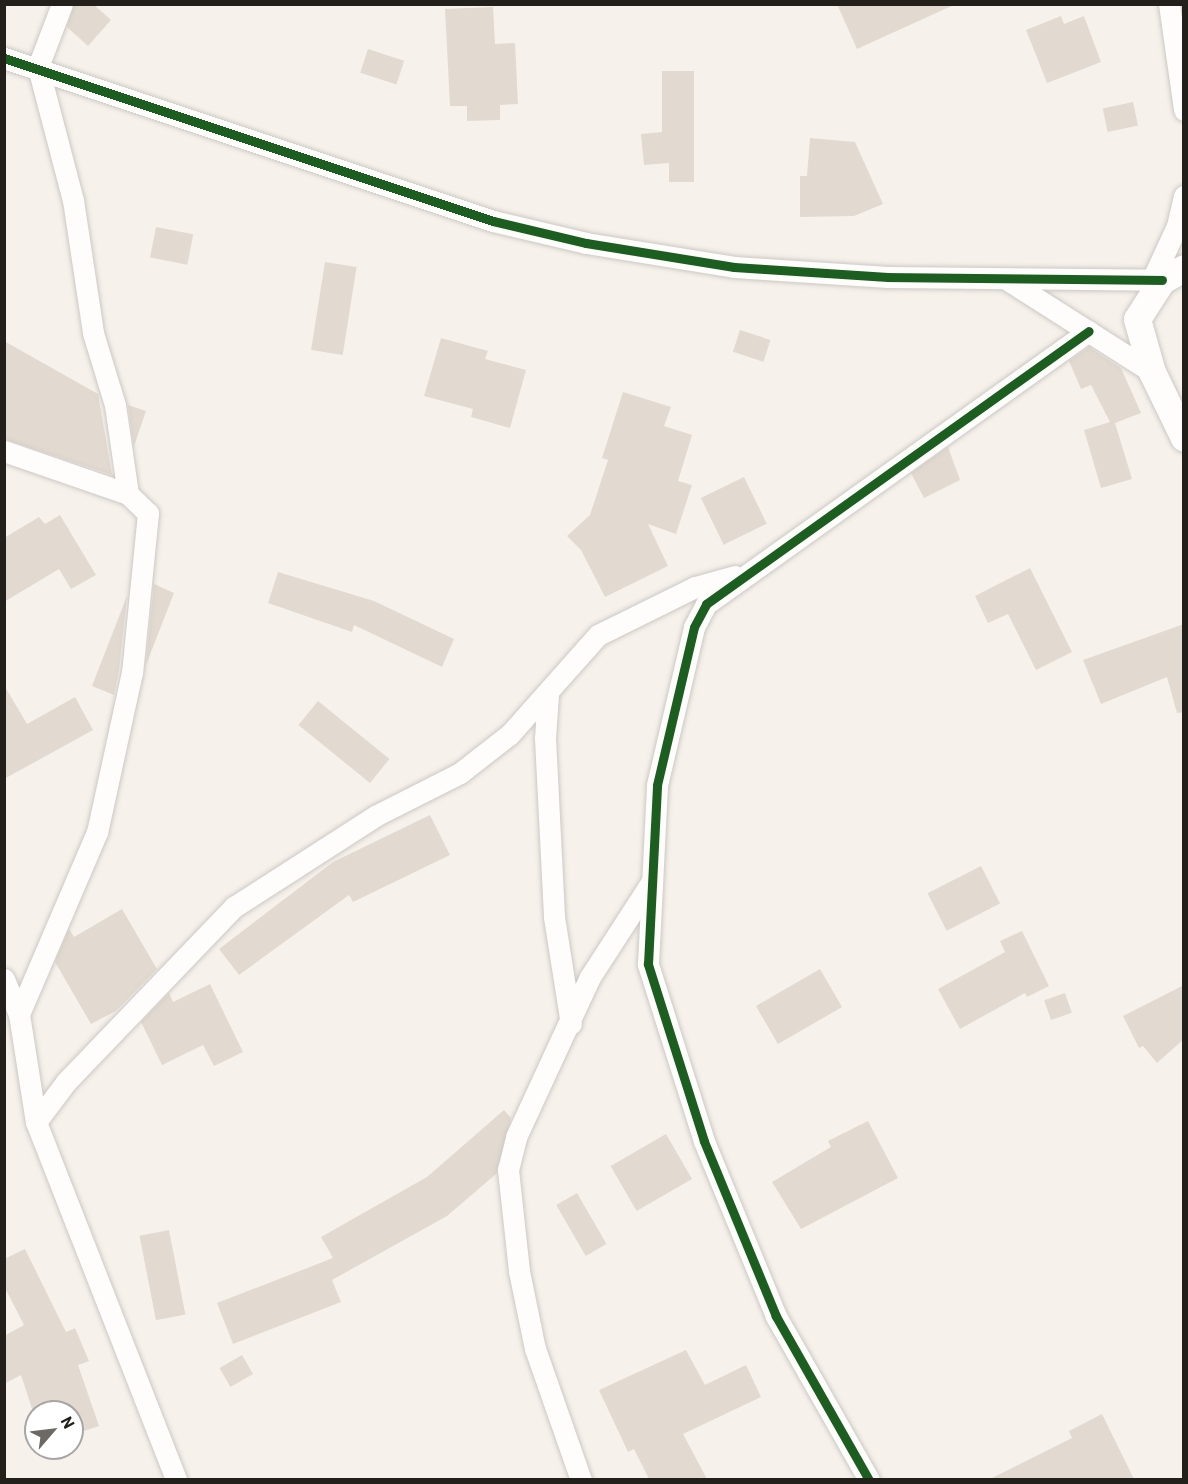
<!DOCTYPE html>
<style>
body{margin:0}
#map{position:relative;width:1188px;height:1484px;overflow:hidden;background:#f6f1eb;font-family:Barlow,sans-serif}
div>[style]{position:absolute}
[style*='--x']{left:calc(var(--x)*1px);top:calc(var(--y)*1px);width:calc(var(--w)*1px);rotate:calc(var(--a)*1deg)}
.building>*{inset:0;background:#e2dad0;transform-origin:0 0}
.roads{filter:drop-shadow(0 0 2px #ccc8c3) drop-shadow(0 0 2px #ccc8c3)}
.minor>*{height:21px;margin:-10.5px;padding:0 10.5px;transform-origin:10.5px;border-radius:10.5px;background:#fefdfc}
.tertiary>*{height:27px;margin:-13.5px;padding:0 13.5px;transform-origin:13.5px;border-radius:13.5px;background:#fefdfc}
.cycleway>*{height:9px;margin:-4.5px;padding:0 4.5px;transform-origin:4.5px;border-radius:4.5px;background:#1b5e20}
span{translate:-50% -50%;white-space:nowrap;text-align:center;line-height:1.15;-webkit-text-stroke:5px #fff;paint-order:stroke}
.frame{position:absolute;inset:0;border:6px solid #23201c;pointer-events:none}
.north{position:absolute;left:24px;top:1400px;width:60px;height:60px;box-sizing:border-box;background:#fff;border:2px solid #a7a6a4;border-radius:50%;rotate:62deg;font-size:16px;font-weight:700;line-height:24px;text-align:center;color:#23201c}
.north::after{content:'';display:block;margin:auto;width:21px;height:27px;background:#6d6964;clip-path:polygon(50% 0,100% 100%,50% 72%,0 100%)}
</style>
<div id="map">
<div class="building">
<div style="clip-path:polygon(74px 4px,93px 4px,111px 20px,88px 46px,67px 27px)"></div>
<div style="clip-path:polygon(837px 4px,956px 4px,857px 49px)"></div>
<div style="clip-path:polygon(493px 7px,495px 44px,515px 43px,518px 104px,500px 105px,500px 120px,467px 121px,467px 106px,450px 106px,445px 9px)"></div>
<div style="clip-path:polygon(1061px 16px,1064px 24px,1084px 16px,1101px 62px,1047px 83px,1026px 30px)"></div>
<div style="left:368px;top:49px;width:38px;height:25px;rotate:18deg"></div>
<div style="clip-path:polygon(662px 71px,694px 71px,694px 182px,669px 182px,669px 163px,644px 165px,641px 134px,662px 132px)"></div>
<div style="left:1133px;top:102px;width:24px;height:31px;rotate:78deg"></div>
<div style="clip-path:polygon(810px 138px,855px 142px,883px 204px,854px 216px,800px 217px,800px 176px,807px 176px)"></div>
<div style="left:156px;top:227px;width:38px;height:31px;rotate:11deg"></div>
<div style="left:325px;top:262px;width:32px;height:89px;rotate:9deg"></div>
<div style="left:740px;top:330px;width:32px;height:23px;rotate:18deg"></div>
<div style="clip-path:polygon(441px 338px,488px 351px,485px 359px,526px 370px,510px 428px,471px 417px,473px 409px,424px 396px)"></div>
<div style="clip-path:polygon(4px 341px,98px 394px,112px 475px,4px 439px)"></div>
<div style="clip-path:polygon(1089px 347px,1121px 368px,1141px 413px,1115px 423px,1132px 479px,1101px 488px,1084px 430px,1110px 422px,1091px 385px,1081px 389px,1069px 361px)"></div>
<div style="clip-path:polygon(623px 392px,671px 407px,664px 426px,692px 435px,678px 481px,692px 485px,676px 534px,648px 524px,668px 566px,605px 597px,581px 550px,567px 536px,590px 515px,608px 460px,602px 458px)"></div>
<div style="clip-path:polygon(128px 405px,146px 411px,134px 446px)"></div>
<div style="clip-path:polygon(948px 447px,960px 480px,924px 498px,911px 473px)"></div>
<div style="left:744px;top:477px;width:52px;height:48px;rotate:64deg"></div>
<div style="clip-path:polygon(60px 515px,96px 575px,71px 589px,59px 569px,4px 602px,4px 538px,39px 517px,45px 524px)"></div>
<div style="clip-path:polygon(1030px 568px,1072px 652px,1036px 670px,1008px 614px,988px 623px,975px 596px)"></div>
<div style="clip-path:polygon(278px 572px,374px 601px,454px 639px,442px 667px,354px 625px,352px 632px,268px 603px)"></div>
<div style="clip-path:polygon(154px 584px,174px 593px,146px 665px)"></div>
<div style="clip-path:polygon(127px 596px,119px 670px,114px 695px,92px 686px)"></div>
<div style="clip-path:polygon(1184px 624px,1184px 712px,1177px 713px,1167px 677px,1101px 704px,1083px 660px)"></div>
<div style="clip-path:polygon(4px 685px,27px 724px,75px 697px,93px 730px,4px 779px)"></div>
<div style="left:318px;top:701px;width:92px;height:31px;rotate:39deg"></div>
<div style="clip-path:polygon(430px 815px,450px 855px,353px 902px,349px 895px,239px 975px,219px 949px,333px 862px)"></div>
<div style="left:981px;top:866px;width:42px;height:60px;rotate:63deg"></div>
<div style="clip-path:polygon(122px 909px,157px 969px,116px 1011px,91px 1024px,55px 962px,69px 929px,74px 937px)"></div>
<div style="clip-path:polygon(1022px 931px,1049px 986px,1027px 997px,1025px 993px,960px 1029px,938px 989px,1005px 952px,1000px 941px)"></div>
<div style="left:820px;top:969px;width:44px;height:74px;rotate:60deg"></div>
<div style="clip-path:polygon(210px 984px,243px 1052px,214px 1066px,203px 1045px,162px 1065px,141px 1022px,169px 993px,173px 1002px)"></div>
<div style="clip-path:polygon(1184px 985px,1184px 1039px,1157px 1063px,1143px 1046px,1139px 1048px,1123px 1016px)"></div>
<div style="left:1065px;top:993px;width:21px;height:22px;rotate:71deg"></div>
<div style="clip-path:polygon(504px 1110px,511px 1118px,496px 1174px,447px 1216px,332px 1280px,341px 1302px,233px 1344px,217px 1303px,333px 1258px,321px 1237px,427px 1177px)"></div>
<div style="clip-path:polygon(868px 1121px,898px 1178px,801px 1229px,772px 1182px,831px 1147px,828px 1141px)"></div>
<div style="left:666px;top:1134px;width:52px;height:64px;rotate:60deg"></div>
<div style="left:577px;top:1193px;width:59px;height:24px;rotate:60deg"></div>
<div style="left:169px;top:1230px;width:86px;height:30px;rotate:79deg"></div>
<div style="clip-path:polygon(25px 1249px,66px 1332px,75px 1328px,89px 1361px,78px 1365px,99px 1426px,72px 1435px,72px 1412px,36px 1412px,36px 1421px,21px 1375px,4px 1384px,4px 1336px,24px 1325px,4px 1286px,4px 1259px)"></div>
<div style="clip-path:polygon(686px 1350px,705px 1385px,746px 1365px,761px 1397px,683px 1434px,707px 1479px,649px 1479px,634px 1449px,628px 1452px,599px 1390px)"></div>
<div style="left:242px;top:1355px;width:22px;height:26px;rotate:60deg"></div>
<div style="clip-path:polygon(1102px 1414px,1134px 1479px,990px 1479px,1072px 1438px,1069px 1431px)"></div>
</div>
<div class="roads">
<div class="minor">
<div style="--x:62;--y:4;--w:67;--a:110.9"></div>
<div style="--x:38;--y:67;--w:138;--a:75.3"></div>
<div style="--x:73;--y:200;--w:134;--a:81.4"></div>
<div style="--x:93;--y:333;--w:75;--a:73"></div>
<div style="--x:115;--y:405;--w:90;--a:81.7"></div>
<div style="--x:1169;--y:4;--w:107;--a:81.9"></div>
<div style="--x:4;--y:58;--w:515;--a:18.43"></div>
<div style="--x:493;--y:221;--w:96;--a:13.3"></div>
<div style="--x:586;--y:243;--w:150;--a:9.2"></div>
<div style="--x:734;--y:267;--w:154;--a:3.7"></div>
<div style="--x:888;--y:277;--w:274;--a:0.6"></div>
<div style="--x:1006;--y:279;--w:173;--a:32.5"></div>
<div style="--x:1152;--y:280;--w:60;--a:-65.2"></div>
<div style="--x:1177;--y:226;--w:31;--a:-77"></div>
<div style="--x:4;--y:451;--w:131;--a:19.1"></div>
<div style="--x:128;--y:494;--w:28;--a:44"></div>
<div style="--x:148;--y:513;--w:160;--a:95.7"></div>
<div style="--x:132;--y:672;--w:164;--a:102.3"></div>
<div style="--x:97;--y:832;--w:198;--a:113.2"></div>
<div style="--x:548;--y:694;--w:44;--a:93.9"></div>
<div style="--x:545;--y:738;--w:179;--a:87.1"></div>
<div style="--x:554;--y:917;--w:108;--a:81"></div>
<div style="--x:4;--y:979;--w:38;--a:67"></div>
<div style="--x:19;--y:1014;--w:109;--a:81.1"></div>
<div style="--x:36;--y:1122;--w:384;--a:68.6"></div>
<div style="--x:36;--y:1122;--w:50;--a:-53.1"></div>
<div style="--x:66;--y:1082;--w:243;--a:-46.2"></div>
<div style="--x:234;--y:907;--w:168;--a:-32.8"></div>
<div style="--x:375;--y:816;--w:95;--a:-26.8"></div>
<div style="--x:460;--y:773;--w:63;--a:-38"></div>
<div style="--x:510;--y:734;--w:132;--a:-48.4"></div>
<div style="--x:598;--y:635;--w:108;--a:-26.3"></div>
<div style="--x:695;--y:587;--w:41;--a:-15.4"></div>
<div style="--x:581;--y:1480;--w:139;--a:-109.3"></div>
<div style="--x:535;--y:1349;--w:80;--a:-101.6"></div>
<div style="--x:519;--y:1271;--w:102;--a:-96.2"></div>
<div style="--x:508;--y:1170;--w:34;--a:-76"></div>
<div style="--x:516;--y:1137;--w:176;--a:-65.2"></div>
<div style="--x:590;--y:977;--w:114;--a:-57.1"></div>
<div style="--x:869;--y:1480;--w:189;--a:-119.6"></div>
<div style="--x:776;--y:1316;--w:189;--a:-112.4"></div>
<div style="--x:704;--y:1141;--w:186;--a:-107.6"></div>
<div style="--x:648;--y:964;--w:179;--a:-87.1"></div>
<div style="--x:657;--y:785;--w:162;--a:-76.8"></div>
<div style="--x:694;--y:627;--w:26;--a:-62"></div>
<div style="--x:706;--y:604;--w:470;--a:-35.5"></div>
</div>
<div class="tertiary">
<div style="--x:1184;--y:268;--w:25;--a:151"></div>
<div style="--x:1162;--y:280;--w:46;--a:122.7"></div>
<div style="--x:1137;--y:319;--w:55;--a:74.2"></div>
<div style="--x:1152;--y:372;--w:73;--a:64.1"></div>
</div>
</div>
<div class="cycleway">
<div style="--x:4;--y:58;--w:515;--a:18.43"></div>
<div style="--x:493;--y:221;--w:96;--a:13.3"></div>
<div style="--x:586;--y:243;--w:150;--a:9.2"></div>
<div style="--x:734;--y:267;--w:154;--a:3.7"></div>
<div style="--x:888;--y:277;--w:274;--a:0.6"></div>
<div style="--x:869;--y:1480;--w:189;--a:-119.6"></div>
<div style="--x:776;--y:1316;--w:189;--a:-112.4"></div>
<div style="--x:704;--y:1141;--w:186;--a:-107.6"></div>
<div style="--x:648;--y:964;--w:179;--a:-87.1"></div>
<div style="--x:657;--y:785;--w:162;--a:-76.8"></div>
<div style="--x:694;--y:627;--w:26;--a:-62"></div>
<div style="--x:706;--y:604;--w:470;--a:-35.5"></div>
</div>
<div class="frame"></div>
<div class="north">N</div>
</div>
